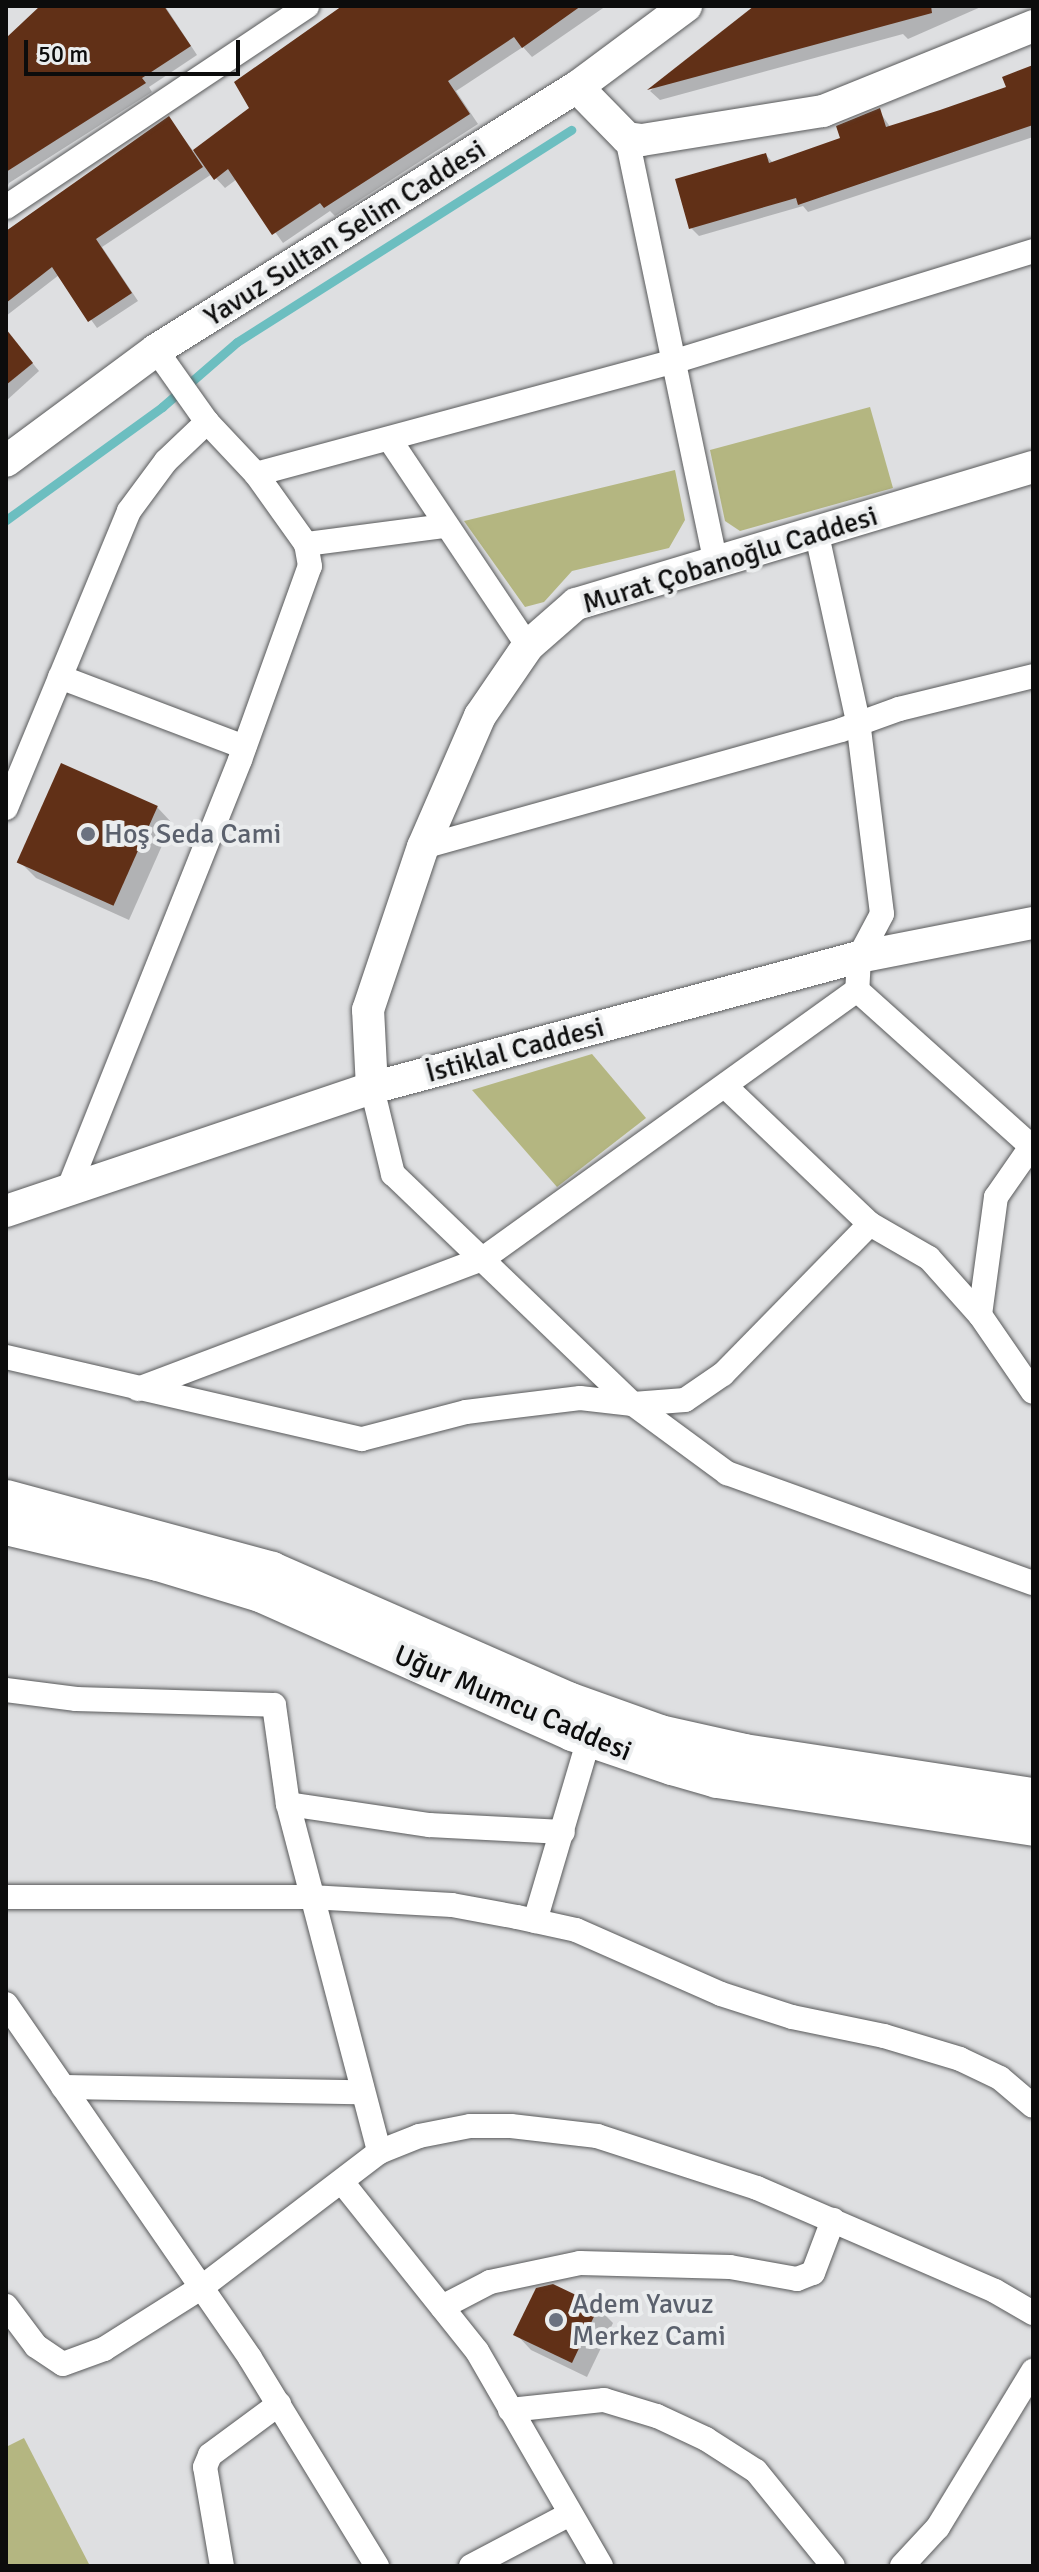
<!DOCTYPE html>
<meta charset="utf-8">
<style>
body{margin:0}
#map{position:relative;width:1039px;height:2572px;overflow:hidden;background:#dedfe1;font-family:Signika,sans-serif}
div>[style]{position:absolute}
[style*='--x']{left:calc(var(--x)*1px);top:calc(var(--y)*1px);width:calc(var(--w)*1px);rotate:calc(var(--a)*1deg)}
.green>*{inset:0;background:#b4b681}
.shadow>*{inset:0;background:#0003}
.stream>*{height:9px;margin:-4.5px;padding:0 4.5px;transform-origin:4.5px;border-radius:4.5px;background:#6cbec0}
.building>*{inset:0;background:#613017;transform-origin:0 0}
.roads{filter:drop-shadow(0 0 2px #595a5b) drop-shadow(0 0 2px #595a5b)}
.minor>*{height:24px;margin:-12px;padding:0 12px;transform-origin:12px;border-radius:12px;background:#fff}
.tertiary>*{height:32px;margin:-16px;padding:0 16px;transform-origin:16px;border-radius:16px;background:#fff}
.secondary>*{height:36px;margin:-18px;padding:0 18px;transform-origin:18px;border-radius:18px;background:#fff}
.dots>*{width:22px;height:22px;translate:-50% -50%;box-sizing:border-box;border:4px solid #ebedee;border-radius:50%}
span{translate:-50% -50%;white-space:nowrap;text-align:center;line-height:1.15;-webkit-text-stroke:8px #ebedee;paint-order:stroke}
.street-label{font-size:28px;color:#0c0c0c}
.worship-label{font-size:28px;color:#5b616d}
.left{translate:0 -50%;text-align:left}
.frame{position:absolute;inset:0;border:8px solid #0c0c0c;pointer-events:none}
.scale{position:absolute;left:24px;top:40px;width:216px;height:36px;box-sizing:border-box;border:4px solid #0c0c0c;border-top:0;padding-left:10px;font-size:24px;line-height:28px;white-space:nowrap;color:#0c0c0c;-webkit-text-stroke:6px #ebedee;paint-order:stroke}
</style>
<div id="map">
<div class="green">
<div style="clip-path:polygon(870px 407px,893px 488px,740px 531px,725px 521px,710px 450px)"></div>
<div style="clip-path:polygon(675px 470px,685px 520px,669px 548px,572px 571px,544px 602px,525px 607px,464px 521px)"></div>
<div style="clip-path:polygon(592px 1054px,646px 1118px,557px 1187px,472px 1090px)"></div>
<div style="clip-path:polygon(24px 2438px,90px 2566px,6px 2566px,6px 2447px)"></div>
</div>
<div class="shadow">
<div style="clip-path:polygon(44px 6px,165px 6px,197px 55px,149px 87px,152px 92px,9px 183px,6px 190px,6px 40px)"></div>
<div style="clip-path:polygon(346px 6px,606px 6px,532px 57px,523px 47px,456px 91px,478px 124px,335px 216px,330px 211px,283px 243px,237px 179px,225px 188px,212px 174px,102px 247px,138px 301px,97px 328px,59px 275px,6px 316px,6px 231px,169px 119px,194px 152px,252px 108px)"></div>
<div style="clip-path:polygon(757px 6px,983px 6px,908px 39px,903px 34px,660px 100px,650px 91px)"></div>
<div style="clip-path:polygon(1033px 67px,1033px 137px,808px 212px,803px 206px,699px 236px,691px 228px,766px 155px,774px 164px,843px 139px,879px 111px,891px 128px,1009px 89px)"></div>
<div style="clip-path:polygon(6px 331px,39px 371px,6px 401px)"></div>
<div style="clip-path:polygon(157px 807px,172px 823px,129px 920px,36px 878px,20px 862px)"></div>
<div style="clip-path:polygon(598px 2308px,613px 2323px,587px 2377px,531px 2350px,516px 2334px)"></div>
</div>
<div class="stream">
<div style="--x:6;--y:520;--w:193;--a:-35.9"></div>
<div style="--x:162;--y:407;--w:99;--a:-40.9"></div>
<div style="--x:237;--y:342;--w:396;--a:-32.4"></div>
</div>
<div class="building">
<div style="clip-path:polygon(40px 6px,164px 6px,191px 46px,142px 78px,146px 83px,6px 172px,6px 38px)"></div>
<div style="clip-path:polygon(342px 6px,581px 6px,522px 48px,514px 37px,448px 81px,470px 114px,324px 208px,320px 203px,272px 235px,228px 169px,214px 180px,193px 150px,249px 108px,234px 82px)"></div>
<div style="clip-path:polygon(754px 6px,931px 6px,932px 13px,647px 90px)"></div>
<div style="clip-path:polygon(1033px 65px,1033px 125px,798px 205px,796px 198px,689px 229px,675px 179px,766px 153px,769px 163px,840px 138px,836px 126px,880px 108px,886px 127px,940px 110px,1006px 87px,1002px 77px)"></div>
<div style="clip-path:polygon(169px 116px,203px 167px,96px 239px,132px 293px,88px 322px,52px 267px,6px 303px,6px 231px)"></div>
<div style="clip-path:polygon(6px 329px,33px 363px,6px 385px)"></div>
<div style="left:61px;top:763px;width:106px;height:109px;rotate:24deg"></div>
<div style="clip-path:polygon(553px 2284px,599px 2306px,572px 2363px,513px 2335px,536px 2288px)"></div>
</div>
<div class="roads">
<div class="minor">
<div style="--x:627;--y:138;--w:431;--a:78.2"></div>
<div style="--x:6;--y:207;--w:362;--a:-33.7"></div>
<div style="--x:390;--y:440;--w:248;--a:56.2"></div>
<div style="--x:256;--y:474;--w:435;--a:-15.1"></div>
<div style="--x:676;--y:361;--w:374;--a:-17.1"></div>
<div style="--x:817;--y:535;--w:190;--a:77.6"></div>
<div style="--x:858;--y:721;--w:194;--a:82.9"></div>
<div style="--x:882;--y:914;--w:49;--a:118.1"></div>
<div style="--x:859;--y:957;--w:33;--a:93"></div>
<div style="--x:857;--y:990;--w:237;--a:41.9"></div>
<div style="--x:306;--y:544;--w:140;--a:-7.4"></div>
<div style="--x:60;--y:677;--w:197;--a:20.8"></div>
<div style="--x:6;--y:808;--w:321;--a:-67.5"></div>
<div style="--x:129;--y:511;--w:62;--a:-53.5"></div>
<div style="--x:166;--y:461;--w:57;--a:-43.6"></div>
<div style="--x:423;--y:847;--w:434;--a:-15.6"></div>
<div style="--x:841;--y:730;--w:62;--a:-19.9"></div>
<div style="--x:899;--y:709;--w:138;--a:-13.8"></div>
<div style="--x:725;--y:1086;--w:200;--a:43.6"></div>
<div style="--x:870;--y:1224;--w:68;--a:30"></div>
<div style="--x:929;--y:1258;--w:76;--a:48.2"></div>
<div style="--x:980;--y:1315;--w:93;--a:55.5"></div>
<div style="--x:372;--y:1088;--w:89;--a:76.3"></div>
<div style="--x:393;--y:1174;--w:332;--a:43.8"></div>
<div style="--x:633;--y:1404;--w:117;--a:36.3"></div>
<div style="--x:727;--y:1473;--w:325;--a:19.8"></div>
<div style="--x:68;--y:1190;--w:463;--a:-68.2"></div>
<div style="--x:240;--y:760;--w:206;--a:-70.2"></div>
<div style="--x:310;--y:566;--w:22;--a:-100"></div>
<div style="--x:306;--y:544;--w:86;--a:-125.5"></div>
<div style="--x:256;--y:474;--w:71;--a:-133.3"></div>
<div style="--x:207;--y:422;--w:88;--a:-125.3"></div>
<div style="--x:980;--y:1315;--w:119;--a:-82.3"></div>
<div style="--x:996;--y:1197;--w:65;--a:-55.1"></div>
<div style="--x:6;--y:1357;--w:365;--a:13"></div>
<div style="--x:362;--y:1439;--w:107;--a:-14.6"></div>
<div style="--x:466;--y:1412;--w:115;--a:-7"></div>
<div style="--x:580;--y:1398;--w:53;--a:6.5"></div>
<div style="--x:633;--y:1404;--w:52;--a:-4.4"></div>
<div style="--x:685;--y:1400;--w:46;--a:-34.4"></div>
<div style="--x:723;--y:1374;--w:210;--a:-45.6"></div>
<div style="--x:138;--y:1389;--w:370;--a:-20.7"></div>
<div style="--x:484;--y:1258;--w:459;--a:-35.7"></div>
<div style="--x:6;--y:1690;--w:71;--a:7.3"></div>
<div style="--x:76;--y:1699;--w:198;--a:1.7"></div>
<div style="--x:274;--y:1705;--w:100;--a:82"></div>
<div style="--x:288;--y:1804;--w:360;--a:75.3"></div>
<div style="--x:288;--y:1804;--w:143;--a:8.5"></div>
<div style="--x:429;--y:1825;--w:134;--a:3"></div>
<div style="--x:6;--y:1897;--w:304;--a:0"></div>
<div style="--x:310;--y:1897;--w:142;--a:3.2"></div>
<div style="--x:452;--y:1905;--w:66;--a:10.5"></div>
<div style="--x:517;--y:1917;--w:60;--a:12.4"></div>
<div style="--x:576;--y:1930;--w:158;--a:23.8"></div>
<div style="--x:721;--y:1994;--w:75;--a:17.9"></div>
<div style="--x:792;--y:2017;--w:94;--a:11.7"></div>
<div style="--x:884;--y:2036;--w:79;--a:16.8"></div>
<div style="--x:960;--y:2059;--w:44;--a:25.4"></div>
<div style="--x:1000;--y:2078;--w:43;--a:40.3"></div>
<div style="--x:535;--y:1921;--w:190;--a:-73.5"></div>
<div style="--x:6;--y:2004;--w:430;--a:55.4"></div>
<div style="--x:250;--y:2358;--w:244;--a:58.6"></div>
<div style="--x:63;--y:2087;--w:297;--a:1"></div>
<div style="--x:342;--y:2182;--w:216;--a:51.4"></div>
<div style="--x:477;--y:2351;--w:248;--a:60"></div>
<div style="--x:6;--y:2306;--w:50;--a:53.1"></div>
<div style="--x:36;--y:2346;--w:32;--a:34"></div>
<div style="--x:63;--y:2364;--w:44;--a:-20.1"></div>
<div style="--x:104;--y:2349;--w:116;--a:-32.3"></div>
<div style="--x:202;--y:2287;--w:223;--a:-37.3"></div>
<div style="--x:379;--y:2152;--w:43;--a:-21.8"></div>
<div style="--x:419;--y:2136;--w:52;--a:-11.1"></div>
<div style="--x:470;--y:2126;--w:41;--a:0"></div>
<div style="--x:511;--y:2126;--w:87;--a:6.6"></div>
<div style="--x:597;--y:2136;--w:168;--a:18"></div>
<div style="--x:757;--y:2188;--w:259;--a:23.4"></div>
<div style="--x:995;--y:2291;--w:44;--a:30.1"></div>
<div style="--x:442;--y:2307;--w:54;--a:-27.5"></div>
<div style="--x:490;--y:2282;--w:92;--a:-11.9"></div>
<div style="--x:580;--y:2263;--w:150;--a:1.5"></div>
<div style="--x:730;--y:2267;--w:68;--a:10.2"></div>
<div style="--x:797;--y:2279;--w:17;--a:-21"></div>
<div style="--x:813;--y:2273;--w:57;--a:-69.3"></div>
<div style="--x:510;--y:2410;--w:95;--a:-6.1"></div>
<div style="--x:604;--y:2400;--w:55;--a:16.8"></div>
<div style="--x:657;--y:2416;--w:54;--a:25.1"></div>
<div style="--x:706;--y:2439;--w:59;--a:32.6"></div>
<div style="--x:756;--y:2471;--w:122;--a:51"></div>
<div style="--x:222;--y:2566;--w:100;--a:-99.7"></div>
<div style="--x:205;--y:2467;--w:13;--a:-67"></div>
<div style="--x:210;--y:2455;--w:86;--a:-36.5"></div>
<div style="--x:471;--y:2566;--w:112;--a:-27.7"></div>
<div style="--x:902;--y:2566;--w:53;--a:-47.3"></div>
<div style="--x:938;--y:2527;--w:183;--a:-58.7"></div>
</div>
<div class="tertiary">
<div style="--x:577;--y:87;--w:71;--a:45.6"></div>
<div style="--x:627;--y:138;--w:15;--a:8"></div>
<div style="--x:642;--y:140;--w:183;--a:-9.1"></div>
<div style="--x:823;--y:111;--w:227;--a:-22"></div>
<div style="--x:6;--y:461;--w:187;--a:-36.5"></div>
<div style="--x:156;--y:350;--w:496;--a:-32"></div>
<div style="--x:577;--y:87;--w:136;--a:-36.6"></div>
<div style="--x:372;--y:1088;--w:78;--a:-92.9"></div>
<div style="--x:368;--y:1010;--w:172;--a:-71.4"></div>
<div style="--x:423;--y:847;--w:143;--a:-66.5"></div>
<div style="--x:480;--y:716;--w:85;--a:-55.6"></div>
<div style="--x:528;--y:646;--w:64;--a:-41.2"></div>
<div style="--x:576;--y:604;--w:477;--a:-16.7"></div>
<div style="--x:6;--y:1211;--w:386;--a:-18.6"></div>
<div style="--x:372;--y:1088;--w:504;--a:-15.06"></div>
<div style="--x:859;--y:957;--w:177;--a:-11.1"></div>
</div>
<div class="secondary">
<div style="--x:6;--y:1498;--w:276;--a:15.1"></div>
<div style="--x:272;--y:1570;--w:323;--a:23.7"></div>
<div style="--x:568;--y:1700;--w:98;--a:19.7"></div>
<div style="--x:660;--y:1733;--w:86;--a:12.7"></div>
<div style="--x:744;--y:1752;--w:292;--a:8.7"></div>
<div style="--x:6;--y:1527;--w:156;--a:13.3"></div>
<div style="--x:158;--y:1563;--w:107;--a:16.9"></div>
<div style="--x:260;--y:1594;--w:342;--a:24"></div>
<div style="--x:572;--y:1733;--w:106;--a:18.8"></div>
<div style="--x:672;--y:1767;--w:47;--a:16.1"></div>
<div style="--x:717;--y:1780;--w:320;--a:8.6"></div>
</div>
</div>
<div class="dots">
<div style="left:88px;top:834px;background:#6b7280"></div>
<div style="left:556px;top:2320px;background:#6b7280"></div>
</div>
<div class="street-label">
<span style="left:345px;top:233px;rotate:-32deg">Yavuz Sultan Selim Caddesi</span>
<span style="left:730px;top:560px;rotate:-17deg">Murat Çobanoğlu Caddesi</span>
<span style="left:515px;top:1050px;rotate:-15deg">İstiklal Caddesi</span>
<span style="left:513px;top:1703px;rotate:23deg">Uğur Mumcu Caddesi</span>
</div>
<div class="worship-label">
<span class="left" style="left:104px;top:834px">Hoş Seda Cami</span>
<span class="left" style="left:572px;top:2320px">Adem Yavuz<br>Merkez Cami</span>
</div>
<div class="frame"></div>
<div class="scale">50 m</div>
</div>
